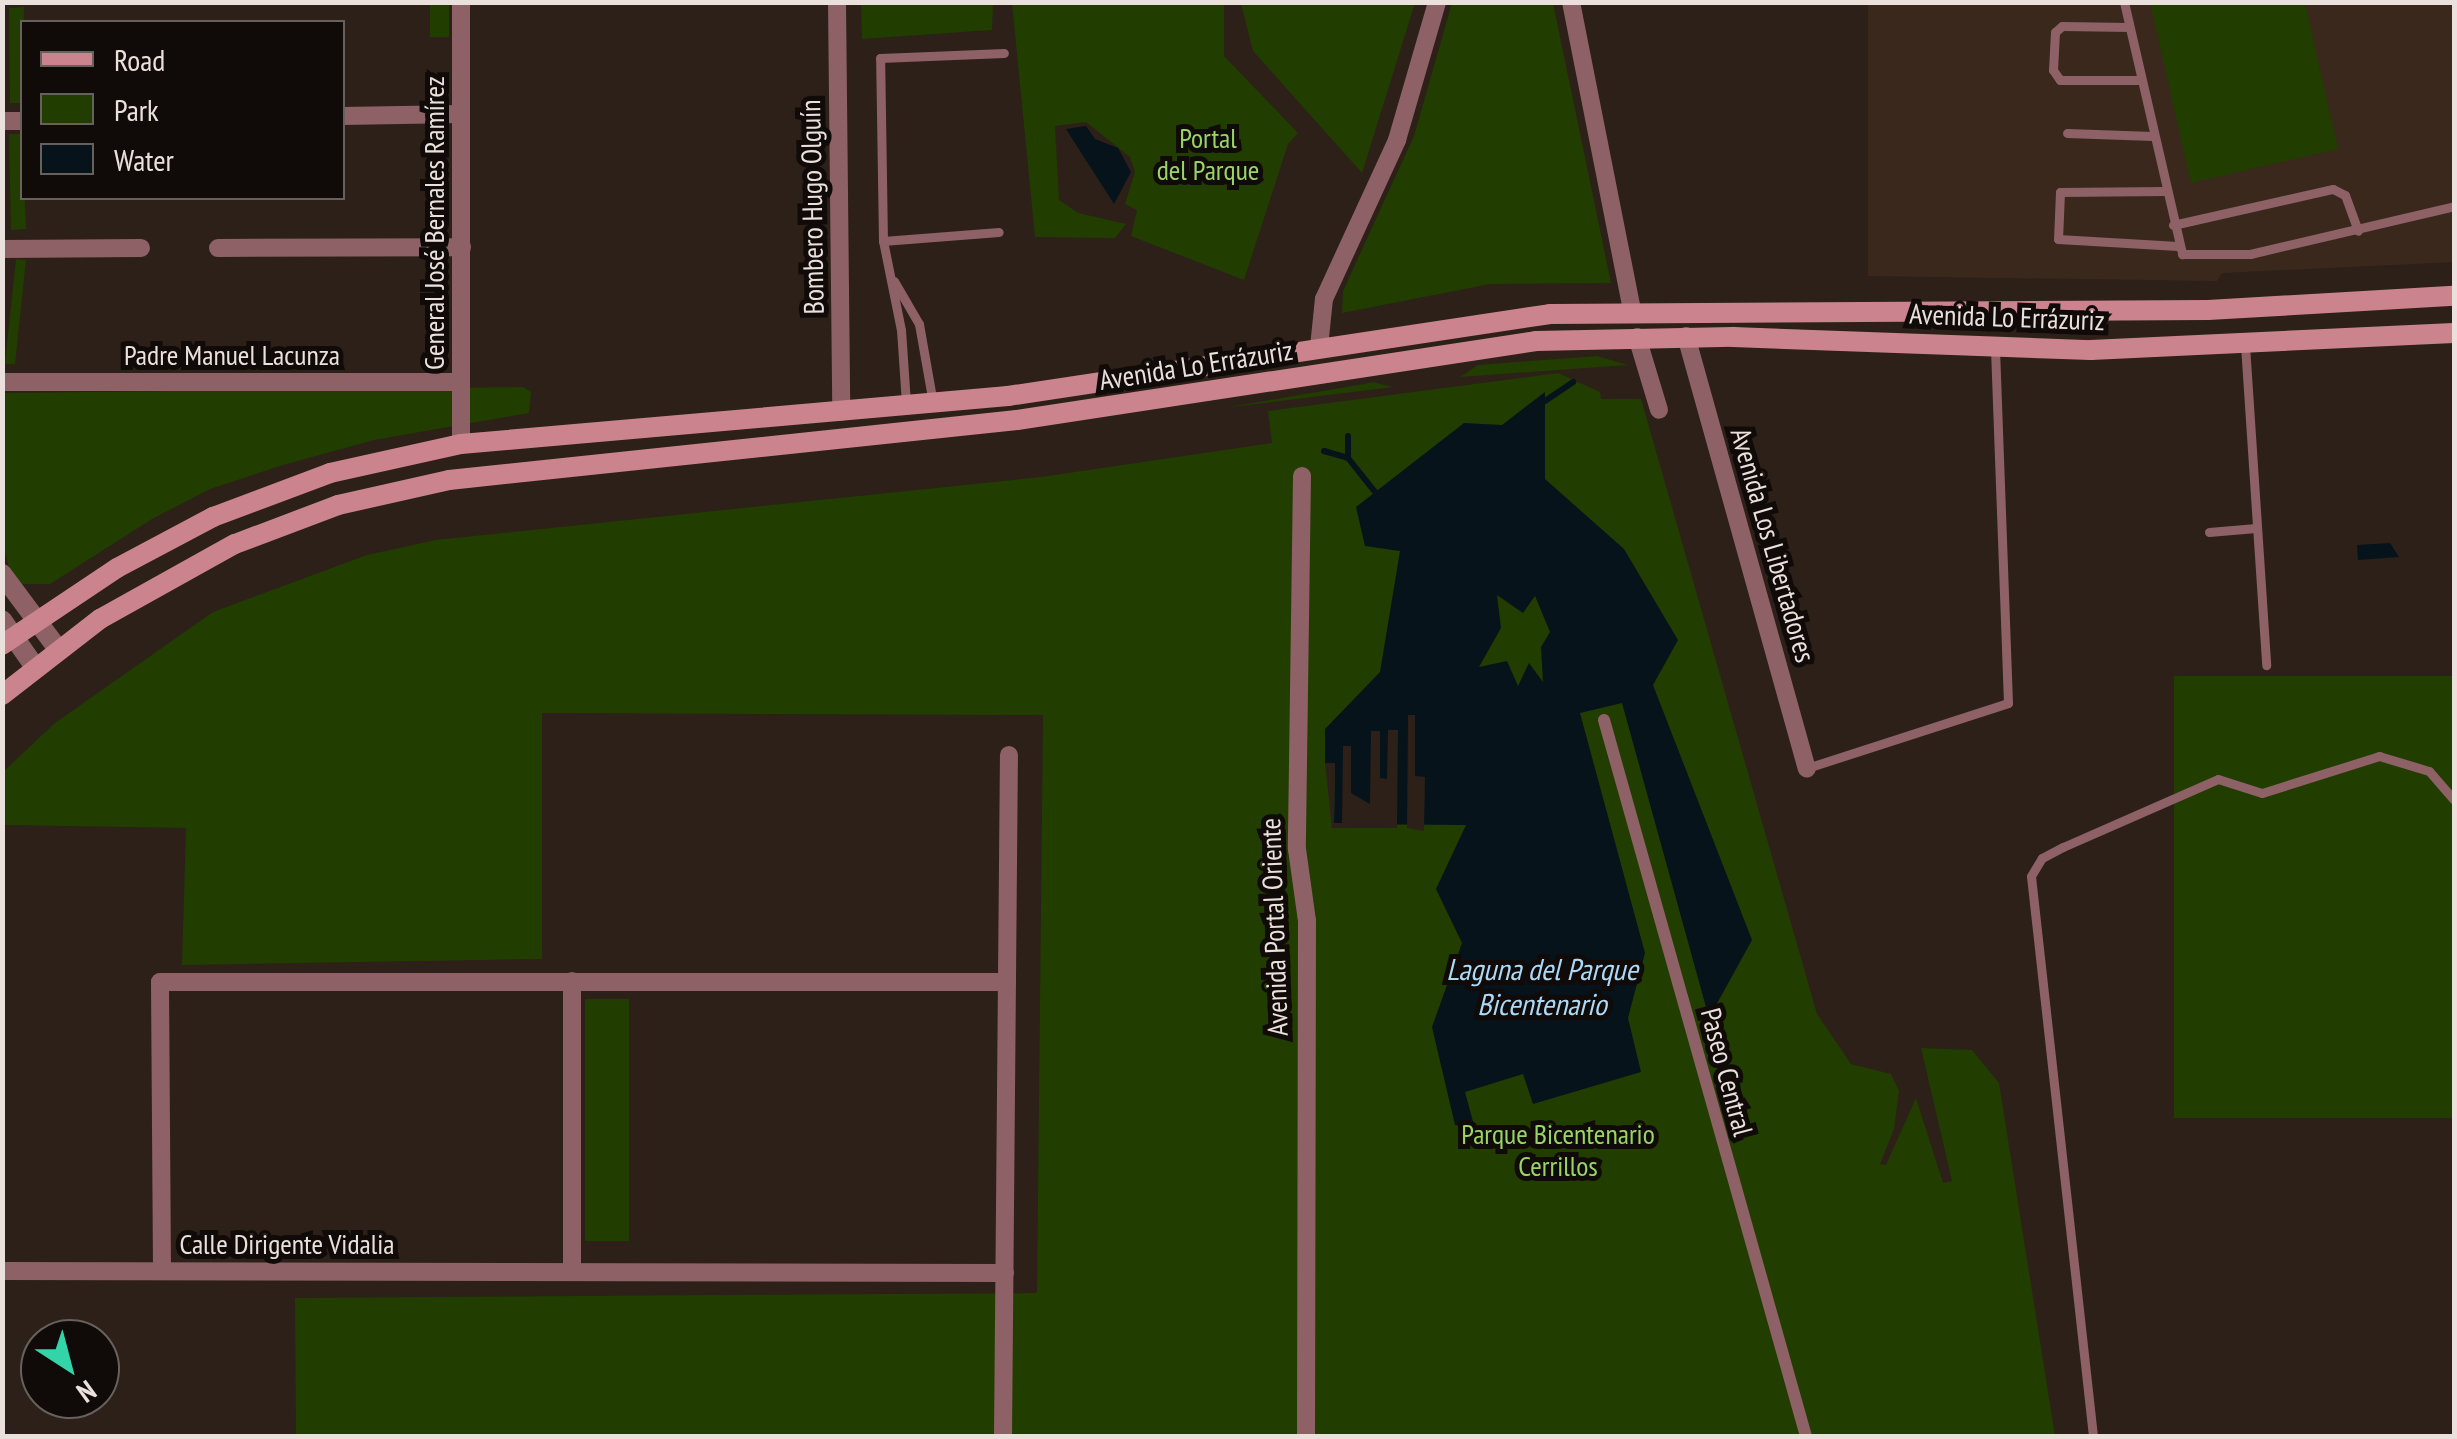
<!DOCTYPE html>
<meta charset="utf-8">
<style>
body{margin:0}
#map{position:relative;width:2457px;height:1439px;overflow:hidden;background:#2c2018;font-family:"PT Sans Narrow",sans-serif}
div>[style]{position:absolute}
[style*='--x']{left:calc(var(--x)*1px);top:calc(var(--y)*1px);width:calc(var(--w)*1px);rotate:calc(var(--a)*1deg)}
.built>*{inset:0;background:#3a281d}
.green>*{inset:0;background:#223d00;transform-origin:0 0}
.water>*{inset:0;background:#06131b}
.pier>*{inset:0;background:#2c2018}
.stream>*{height:6px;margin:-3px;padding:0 3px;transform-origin:3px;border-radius:3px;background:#06131b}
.service>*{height:9px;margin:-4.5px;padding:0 4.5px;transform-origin:4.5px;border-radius:4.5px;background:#8e6167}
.pedestrian>*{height:12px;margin:-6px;padding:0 6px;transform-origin:6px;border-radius:6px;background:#8e6167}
.minor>*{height:18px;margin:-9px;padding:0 9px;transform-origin:9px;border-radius:9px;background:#8e6167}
.tertiary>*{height:20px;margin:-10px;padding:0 10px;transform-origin:10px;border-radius:10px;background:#8e6167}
.secondary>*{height:20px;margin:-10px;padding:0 10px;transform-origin:10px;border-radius:10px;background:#cb848d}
span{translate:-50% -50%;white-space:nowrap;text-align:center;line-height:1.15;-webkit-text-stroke:10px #100b08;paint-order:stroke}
.park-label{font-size:28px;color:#99d564}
.street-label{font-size:28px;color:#eae1dc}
.water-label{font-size:30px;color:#abd9f7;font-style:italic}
.frame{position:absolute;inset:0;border:5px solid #eae1dc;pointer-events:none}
.legend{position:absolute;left:20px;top:20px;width:325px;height:180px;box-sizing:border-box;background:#100b08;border:2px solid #67615d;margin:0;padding:12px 18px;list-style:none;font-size:30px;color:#eae1dc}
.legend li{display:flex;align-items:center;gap:20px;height:50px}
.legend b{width:50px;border:2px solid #67615d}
.north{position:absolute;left:20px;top:1319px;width:100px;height:100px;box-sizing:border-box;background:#100b08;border:2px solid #67615d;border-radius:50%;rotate:144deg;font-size:28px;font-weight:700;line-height:40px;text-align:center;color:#eae1dc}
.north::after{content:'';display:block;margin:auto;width:35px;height:45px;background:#33d4a8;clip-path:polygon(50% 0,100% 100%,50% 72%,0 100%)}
</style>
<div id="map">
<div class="built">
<div style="clip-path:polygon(1868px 3px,2454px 3px,2454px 262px,2222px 273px,2217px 281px,1868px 276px)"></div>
</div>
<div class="green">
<div style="left:430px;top:3px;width:19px;height:34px"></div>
<div style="clip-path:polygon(861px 3px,993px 3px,992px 30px,862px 39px)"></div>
<div style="clip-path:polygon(1012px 3px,1224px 3px,1224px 56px,1298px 133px,1288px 144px,1244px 280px,1131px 236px,1137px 210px,1125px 204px,1135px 172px,1130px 157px,1086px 122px,1055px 126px,1059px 200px,1078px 213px,1126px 224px,1115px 238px,1035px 237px)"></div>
<div style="clip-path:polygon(1241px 3px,1415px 3px,1362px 173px,1253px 51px)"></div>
<div style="clip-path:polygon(1452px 3px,1553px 3px,1611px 283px,1490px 284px,1342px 313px,1343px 291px,1414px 136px)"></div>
<div style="clip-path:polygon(2150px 3px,2305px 3px,2338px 149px,2191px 183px)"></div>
<div style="clip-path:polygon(24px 7px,22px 103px,10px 103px,9px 8px)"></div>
<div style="clip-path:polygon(9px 134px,22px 134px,26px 229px,11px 230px)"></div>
<div style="left:16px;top:259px;width:10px;height:105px;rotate:6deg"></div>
<div style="clip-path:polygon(1597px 356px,1628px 365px,1460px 377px,1478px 365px)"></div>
<div style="clip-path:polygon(1558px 373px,1600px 392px,1601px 399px,1641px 399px,1817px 1014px,1851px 1064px,1891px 1074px,1899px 1091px,1894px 1129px,1880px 1164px,1886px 1165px,1916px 1098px,1943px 1183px,1952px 1181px,1921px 1048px,1972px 1050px,1999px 1083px,2055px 1436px,296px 1436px,295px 1298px,1037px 1293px,1043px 715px,542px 713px,542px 959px,182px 965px,186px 828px,3px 825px,3px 772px,55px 723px,213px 612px,367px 555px,436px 540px,1041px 477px,1272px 443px,1268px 411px)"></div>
<div style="clip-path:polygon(1373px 382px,1393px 387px,1223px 408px,1364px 384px)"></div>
<div style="clip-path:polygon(523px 387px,531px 392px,529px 413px,374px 440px,283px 465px,210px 489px,152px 519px,50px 584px,17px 584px,11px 576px,3px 544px,2px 393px)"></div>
<div style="left:2454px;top:676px;width:442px;height:280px;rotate:90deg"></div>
<div style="left:585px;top:999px;width:44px;height:242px"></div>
</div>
<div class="water">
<div style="clip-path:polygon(1086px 126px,1095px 139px,1118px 148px,1131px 172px,1114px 204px,1066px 129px)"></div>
<div style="clip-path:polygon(evenodd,1545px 392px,1545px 479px,1624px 549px,1678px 640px,1653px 685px,1752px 940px,1709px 1018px,1622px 703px,1580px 713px,1645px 953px,1628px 1018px,1641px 1072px,1533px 1104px,1523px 1074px,1465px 1092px,1475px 1129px,1455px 1125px,1432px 1027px,1462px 943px,1436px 889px,1466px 825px,1334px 824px,1335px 764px,1325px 763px,1325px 729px,1380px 672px,1400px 551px,1365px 546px,1356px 507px,1464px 423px,1502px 425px,1545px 392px,1497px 595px,1523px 613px,1535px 596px,1550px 632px,1541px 647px,1543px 682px,1529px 663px,1518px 686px,1507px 661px,1479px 667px,1501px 628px,1497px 595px)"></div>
<div style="clip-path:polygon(2390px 543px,2399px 557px,2358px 560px,2357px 545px)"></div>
</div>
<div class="pier">
<div style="clip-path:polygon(1408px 715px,1415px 715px,1415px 776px,1425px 777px,1424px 831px,1407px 828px)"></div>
<div style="clip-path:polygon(1388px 730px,1398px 730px,1397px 828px,1332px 828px,1325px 763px,1335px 763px,1334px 823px,1342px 823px,1343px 746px,1351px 746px,1351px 793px,1370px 804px,1371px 731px,1380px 731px,1380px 778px,1387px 779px)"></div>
</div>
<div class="stream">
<div style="--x:1545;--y:401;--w:34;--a:-34"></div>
<div style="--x:1324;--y:451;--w:25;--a:16"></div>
<div style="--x:1348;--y:458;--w:43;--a:51.5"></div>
<div style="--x:1348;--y:458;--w:22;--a:-90"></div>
</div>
<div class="service">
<div style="--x:2124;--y:2;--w:259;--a:77"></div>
<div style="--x:2182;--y:254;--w:68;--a:0"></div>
<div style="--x:2250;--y:254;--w:210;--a:-13.2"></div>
<div style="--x:2129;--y:27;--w:67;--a:-179.1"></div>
<div style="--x:2062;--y:26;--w:9;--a:139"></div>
<div style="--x:2055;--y:32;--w:38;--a:93"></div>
<div style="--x:2053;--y:70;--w:12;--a:55"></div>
<div style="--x:2060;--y:80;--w:81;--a:0"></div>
<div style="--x:2067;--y:133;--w:86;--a:2"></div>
<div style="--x:2165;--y:191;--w:105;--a:179.5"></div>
<div style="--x:2060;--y:192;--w:47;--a:92.4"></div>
<div style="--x:2058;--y:239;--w:120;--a:3.3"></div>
<div style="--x:2173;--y:225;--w:164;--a:-12.7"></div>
<div style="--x:2333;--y:189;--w:13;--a:27"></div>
<div style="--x:2345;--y:195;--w:38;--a:70"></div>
<div style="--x:883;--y:241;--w:116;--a:-4.4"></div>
<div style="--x:894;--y:281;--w:50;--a:59.8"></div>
<div style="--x:919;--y:324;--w:80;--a:80"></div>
<div style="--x:2245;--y:345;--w:321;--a:86.2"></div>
<div style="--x:906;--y:403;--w:73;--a:-93.9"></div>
<div style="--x:901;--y:330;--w:91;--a:-101.4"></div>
<div style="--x:883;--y:241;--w:183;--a:-90.9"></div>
<div style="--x:880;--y:58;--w:124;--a:-2.3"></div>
<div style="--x:2209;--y:532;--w:47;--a:-4.9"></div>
<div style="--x:1807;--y:768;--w:211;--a:-17.9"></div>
<div style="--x:2008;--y:703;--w:354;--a:-92.1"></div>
<div style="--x:2093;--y:1436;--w:563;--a:-96.32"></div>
<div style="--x:2031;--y:876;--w:21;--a:-59"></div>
<div style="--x:2042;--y:858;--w:24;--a:-28"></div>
<div style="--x:2063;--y:847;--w:169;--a:-23.7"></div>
<div style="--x:2218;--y:779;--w:46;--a:17.7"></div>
<div style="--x:2262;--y:793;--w:123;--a:-17.5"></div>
<div style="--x:2379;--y:756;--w:52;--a:16.7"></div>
<div style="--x:2429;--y:771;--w:38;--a:49"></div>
</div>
<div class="pedestrian">
<div style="--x:1604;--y:720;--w:744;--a:74.25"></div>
</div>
<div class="minor">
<div style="--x:461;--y:2;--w:442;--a:90"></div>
<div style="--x:837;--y:2;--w:410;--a:89.4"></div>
<div style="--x:1571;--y:2;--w:315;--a:78.8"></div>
<div style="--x:342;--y:116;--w:119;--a:-1"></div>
<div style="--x:2;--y:121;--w:20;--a:0"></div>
<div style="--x:218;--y:248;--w:244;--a:-0.2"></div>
<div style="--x:2;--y:249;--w:139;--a:-0.4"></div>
<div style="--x:1686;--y:336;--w:449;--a:74.4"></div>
<div style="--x:1637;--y:337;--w:76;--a:73.2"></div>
<div style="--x:1319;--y:347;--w:48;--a:-84.1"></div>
<div style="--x:1324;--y:299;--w:175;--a:-65.3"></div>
<div style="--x:1397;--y:140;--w:144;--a:-73.8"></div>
<div style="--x:2;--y:382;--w:459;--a:0"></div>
<div style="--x:1302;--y:476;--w:373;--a:90.8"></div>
<div style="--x:1297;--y:849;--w:73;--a:82.1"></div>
<div style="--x:1307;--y:921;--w:515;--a:90.11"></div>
<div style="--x:2;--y:1271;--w:1003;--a:0.11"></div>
<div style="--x:162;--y:1271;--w:289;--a:-90.4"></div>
<div style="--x:160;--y:982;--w:847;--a:0"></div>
<div style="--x:572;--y:1272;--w:291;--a:-90"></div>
<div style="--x:1003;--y:1436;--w:681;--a:-89.5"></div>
</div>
<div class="tertiary">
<div style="--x:2;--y:574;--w:94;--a:53.3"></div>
<div style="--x:2;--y:620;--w:57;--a:54.9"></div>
</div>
<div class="secondary">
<div style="--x:2;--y:645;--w:138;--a:-33.8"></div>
<div style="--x:117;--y:568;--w:109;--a:-28"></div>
<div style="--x:213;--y:517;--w:125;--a:-20.6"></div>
<div style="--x:330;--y:473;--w:134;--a:-12.5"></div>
<div style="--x:461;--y:444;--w:549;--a:-5.01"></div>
<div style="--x:1008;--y:396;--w:548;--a:-8.6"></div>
<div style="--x:1550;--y:314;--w:658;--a:-0.35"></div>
<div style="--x:2208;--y:310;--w:246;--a:-3.3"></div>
<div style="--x:2;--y:695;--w:124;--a:-37.8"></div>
<div style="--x:100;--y:619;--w:154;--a:-29.1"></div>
<div style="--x:235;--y:544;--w:110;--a:-20.7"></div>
<div style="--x:338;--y:505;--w:114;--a:-12.7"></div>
<div style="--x:449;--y:480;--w:571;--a:-6.03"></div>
<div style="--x:1017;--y:420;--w:525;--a:-8.65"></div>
<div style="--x:1536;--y:341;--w:197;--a:-1.2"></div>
<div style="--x:1733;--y:337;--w:358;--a:2.1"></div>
<div style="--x:2091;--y:350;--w:363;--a:-2.7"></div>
</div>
<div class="park-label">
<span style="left:1208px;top:154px">Portal<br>del Parque</span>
<span style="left:1558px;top:1150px">Parque Bicentenario<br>Cerrillos</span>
</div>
<div class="street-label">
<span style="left:812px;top:207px;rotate:-91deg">Bombero Hugo Olguín</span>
<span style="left:434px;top:223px;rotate:-90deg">General José Bernales Ramírez</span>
<span style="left:2007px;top:317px;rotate:2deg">Avenida Lo Errázuriz</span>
<span style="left:232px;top:355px">Padre Manuel Lacunza</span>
<span style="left:1196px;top:365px;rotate:-9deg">Avenida Lo Errázuriz</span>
<span style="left:1773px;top:545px;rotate:74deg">Avenida Los Libertadores</span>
<span style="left:1274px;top:927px;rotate:-92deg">Avenida Portal Oriente</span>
<span style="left:1727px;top:1072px;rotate:75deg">Paseo Central</span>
<span style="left:287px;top:1244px">Calle Dirigente Vidalia</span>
</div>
<div class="water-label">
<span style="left:1542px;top:986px">Laguna del Parque<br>Bicentenario</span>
</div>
<div class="frame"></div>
<ul class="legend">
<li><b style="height:12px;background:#cb848d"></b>Road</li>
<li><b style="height:28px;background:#223d00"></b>Park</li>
<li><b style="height:28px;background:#06131b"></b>Water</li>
</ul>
<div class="north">N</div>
</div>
